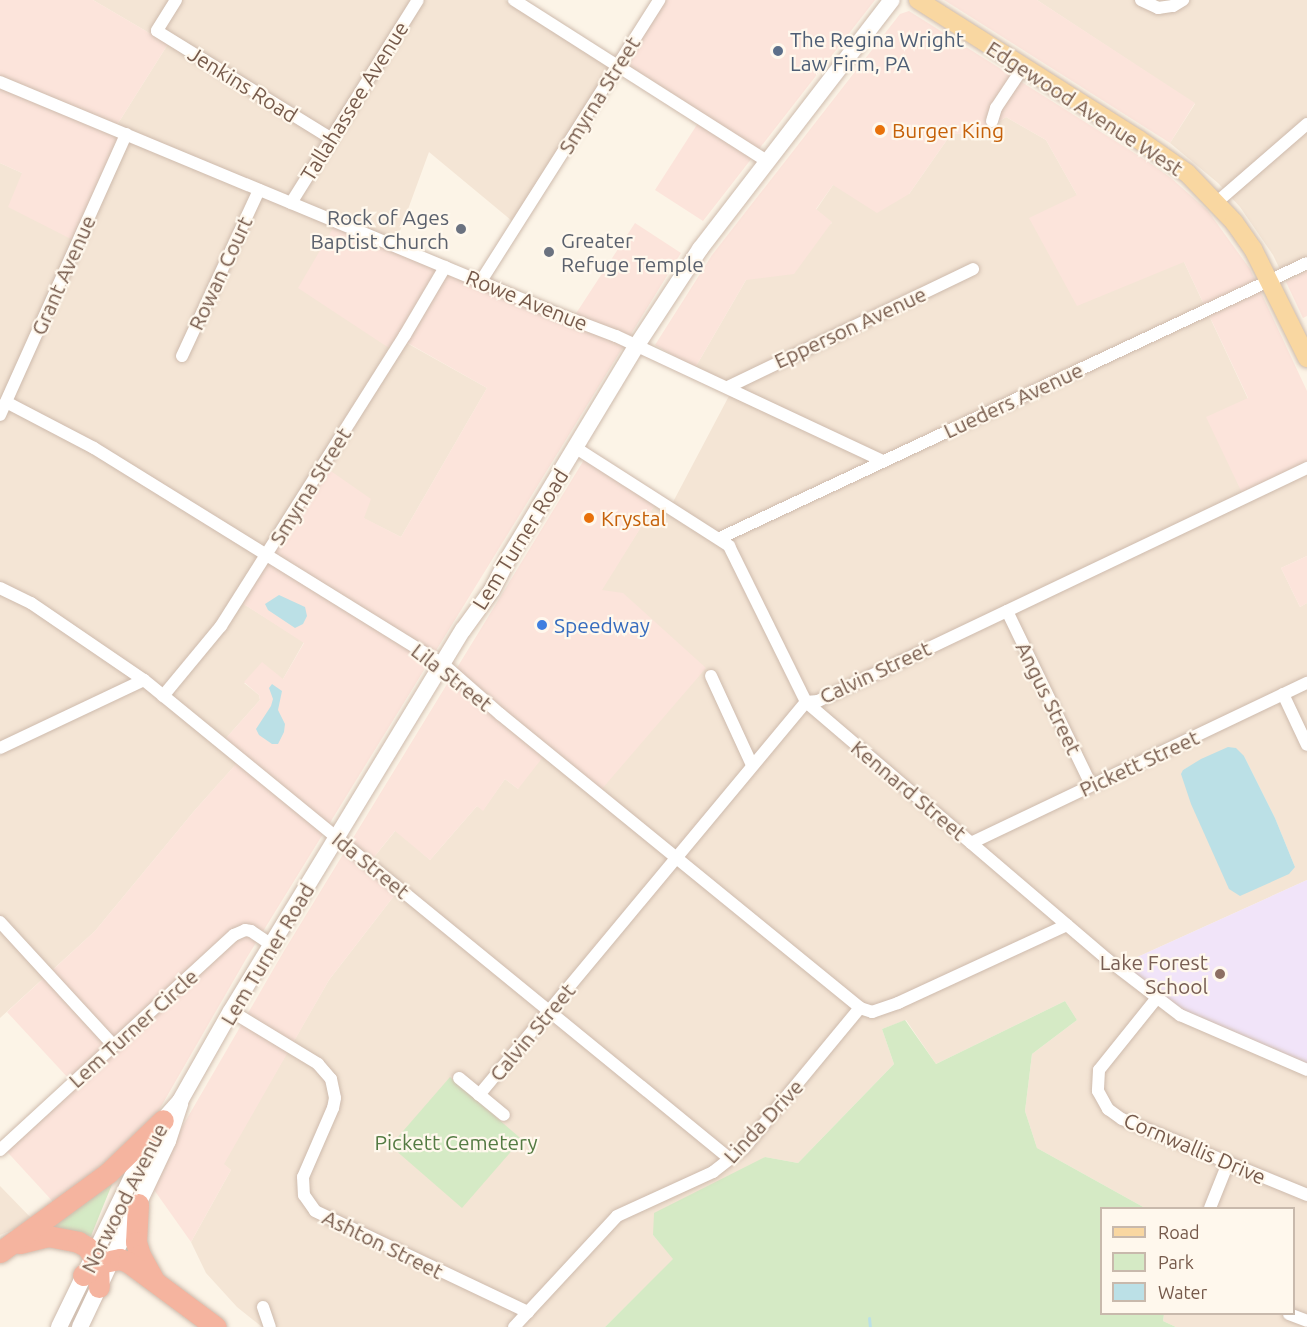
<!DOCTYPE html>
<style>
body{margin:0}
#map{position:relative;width:1307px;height:1327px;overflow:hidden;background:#fcf4e7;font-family:Ubuntu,sans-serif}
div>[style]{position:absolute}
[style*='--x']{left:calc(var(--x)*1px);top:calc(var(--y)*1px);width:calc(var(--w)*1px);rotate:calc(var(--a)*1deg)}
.residential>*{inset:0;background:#f4e5d5}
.commercial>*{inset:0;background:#fce4db}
.education>*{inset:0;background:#f1e4f9}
.green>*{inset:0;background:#d5eac5;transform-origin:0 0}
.water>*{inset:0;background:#bbe0e6}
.stream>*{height:3px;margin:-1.5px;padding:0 1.5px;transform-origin:1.5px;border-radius:1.5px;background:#bbe0e6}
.roads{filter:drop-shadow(0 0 2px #cebbad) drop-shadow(0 0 2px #cebbad)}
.street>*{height:12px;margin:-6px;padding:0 6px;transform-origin:6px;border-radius:6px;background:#fff}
.secondary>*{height:16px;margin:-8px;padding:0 8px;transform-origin:8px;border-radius:8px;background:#fff}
.primary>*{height:18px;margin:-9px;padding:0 9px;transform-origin:9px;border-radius:9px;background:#f9d7a1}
.highway>*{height:21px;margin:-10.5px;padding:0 10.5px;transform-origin:10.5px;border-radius:10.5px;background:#f5b49f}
.dots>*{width:16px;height:16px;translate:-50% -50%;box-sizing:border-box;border:3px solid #fff8ed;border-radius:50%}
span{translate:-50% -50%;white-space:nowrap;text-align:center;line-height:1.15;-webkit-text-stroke:4.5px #fff8ed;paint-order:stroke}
.service-label{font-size:21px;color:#4e5e75}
.left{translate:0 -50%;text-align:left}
.street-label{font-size:21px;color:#765a4b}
.food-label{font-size:21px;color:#c56008}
.worship-label{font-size:21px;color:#5b616d}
.right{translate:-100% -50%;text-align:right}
.shop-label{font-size:21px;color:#366cbe}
.education-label{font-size:21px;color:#785e54}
.park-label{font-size:21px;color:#547b43}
.legend{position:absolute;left:1100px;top:1207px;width:195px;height:108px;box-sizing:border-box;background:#fff8ed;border:2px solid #c8b9ac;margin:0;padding:8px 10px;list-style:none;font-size:18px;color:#765a4b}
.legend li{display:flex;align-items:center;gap:12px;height:30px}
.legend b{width:30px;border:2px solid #c8b9ac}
</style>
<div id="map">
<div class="residential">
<div style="clip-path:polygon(93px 0,505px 0,612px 67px,512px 221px,429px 152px,396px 242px,390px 348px,396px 337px,487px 388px,401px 537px,363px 518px,242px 603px,304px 642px,283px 679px,244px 683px,259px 695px,260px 700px,219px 746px,238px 762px,195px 810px,95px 931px,0 1018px,0 163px,22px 173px,117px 125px,168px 44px)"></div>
<div style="clip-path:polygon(1037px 0,1307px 0,1307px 271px,1286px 282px,1273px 255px,1240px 207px,1218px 183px,1170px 143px,1195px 104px)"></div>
<div style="clip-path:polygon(evenodd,1006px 117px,1046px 140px,1077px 195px,1184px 262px,1248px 399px,1307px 463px,1307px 556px,1281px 568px,1300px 607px,1307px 603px,1307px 880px,1122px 964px,1307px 1067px,1307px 1327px,1176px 1327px,1163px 1321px,1164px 1314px,1294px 1314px,1294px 1208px,1145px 1208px,1037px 1148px,1025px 1111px,1032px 1054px,1077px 1020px,1065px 1001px,936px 1064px,906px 1020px,882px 1029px,894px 1064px,798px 1163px,765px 1157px,653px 1235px,674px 1259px,605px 1327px,262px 1327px,237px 1307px,206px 1273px,191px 1242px,231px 1170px,223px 1164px,329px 980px,397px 892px,366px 867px,396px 830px,430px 860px,477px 806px,483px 810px,505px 779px,518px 789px,601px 590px,661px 495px,673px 502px,730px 394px,695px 368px,746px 280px,832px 223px,816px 210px,833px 185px,909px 194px,951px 134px,982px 133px,1006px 117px,1244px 756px,1275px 818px,1295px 867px,1183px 770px,1192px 765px,1244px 756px)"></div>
<div style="clip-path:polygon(0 1186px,34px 1221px,0 1235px)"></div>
</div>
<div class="commercial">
<div style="clip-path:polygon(0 0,93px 0,168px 44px,117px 125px,125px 129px,73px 240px,8px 207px,22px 173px,0 163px)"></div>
<div style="clip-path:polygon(652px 0,875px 0,703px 221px,655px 190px,698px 123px,612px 67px)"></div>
<div style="clip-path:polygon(944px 0,1037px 0,1195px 103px,1170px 143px)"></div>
<div style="clip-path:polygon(909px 11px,1147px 161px,1171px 178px,1208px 211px,1250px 269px,1307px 391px,1307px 463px,1243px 495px,1206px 417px,1248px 398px,1184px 262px,1077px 306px,1029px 218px,1077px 195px,1046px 140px,1006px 117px,982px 133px,951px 134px,909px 194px,877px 213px,833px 185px,816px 209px,832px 222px,794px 274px,746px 280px,695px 368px,655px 345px,712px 255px,900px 14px)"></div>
<div style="clip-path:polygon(339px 218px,575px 315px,635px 223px,681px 253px,246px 959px,155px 1117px,142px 1135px,56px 1205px,0 1144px,70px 1080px,7px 1012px,95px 931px,195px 810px,237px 763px,219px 746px,260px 700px,259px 695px,244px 682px,262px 662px,283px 679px,304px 643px,242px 603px,325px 467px,371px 499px,364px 518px,401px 537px,487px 388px,397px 337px,389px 348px,298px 288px)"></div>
<div style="clip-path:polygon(1307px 271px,1307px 316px,1303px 318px,1286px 282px)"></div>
<div style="clip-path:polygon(590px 450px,661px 495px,602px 590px,623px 593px,706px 668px,601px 790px,550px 748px,518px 789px,505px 779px,483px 811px,477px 806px,430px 860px,395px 831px,366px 867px,397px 892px,329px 980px,224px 1164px,231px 1170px,191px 1242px,152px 1187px,174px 1141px,284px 951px)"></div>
<div style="clip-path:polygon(1307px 556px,1307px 603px,1300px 607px,1281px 568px)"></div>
</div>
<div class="education">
<div style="clip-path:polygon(1307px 880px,1307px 1067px,1182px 1010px,1122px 964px)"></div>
</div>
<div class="green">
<div style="clip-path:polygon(1065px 1001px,1077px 1020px,1032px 1054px,1025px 1111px,1037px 1148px,1145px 1208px,1102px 1208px,1102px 1314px,1164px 1314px,1163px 1321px,1176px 1327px,605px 1327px,673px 1259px,653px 1235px,654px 1213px,765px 1157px,798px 1163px,894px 1064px,882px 1029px,905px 1020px,936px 1064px)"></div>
<div style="left:450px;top:1077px;width:95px;height:91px;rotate:41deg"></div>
<div style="clip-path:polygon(115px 1177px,91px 1236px,46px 1231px)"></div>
</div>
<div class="water">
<div style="clip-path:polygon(279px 595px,305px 607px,307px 616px,303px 624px,295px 628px,268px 610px,265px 604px)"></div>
<div style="clip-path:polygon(272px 684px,282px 691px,278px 710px,285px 724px,284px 732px,278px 744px,272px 744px,259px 735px,256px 729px,271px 706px,273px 699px,269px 688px)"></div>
<div style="clip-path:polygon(1228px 747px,1236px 748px,1244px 756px,1275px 818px,1295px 867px,1289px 874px,1240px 896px,1229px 889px,1191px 804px,1181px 774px,1183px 770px,1201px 759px)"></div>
</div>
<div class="stream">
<div style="--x:869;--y:1318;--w:9;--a:84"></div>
</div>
<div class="roads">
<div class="street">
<div style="--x:176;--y:0;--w:36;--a:122"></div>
<div style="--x:157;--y:31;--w:203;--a:31.7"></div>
<div style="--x:514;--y:0;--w:300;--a:32.5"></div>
<div style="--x:1141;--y:0;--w:19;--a:25"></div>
<div style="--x:1158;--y:8;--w:15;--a:-8"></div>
<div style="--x:1173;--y:6;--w:12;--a:-31"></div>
<div style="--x:0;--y:82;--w:604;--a:22.58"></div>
<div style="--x:558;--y:314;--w:62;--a:20.8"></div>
<div style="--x:616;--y:336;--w:295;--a:25.1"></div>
<div style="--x:992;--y:121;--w:14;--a:-73"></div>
<div style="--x:996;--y:108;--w:50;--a:-56.3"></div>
<div style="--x:1217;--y:202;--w:119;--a:-40.9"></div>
<div style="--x:291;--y:203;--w:239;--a:-58"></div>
<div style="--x:481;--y:281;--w:333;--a:-57.6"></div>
<div style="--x:182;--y:356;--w:183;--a:-65.1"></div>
<div style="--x:728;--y:387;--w:272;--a:-25.7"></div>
<div style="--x:6;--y:402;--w:99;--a:27.6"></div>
<div style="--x:94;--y:448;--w:410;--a:31.8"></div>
<div style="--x:443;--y:664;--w:76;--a:41.3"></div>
<div style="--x:500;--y:714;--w:465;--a:39.2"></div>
<div style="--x:860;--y:1008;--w:13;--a:18"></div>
<div style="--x:872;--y:1012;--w:28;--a:-19"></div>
<div style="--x:898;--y:1003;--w:186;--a:-24.8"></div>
<div style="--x:0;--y:415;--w:308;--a:-65.8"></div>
<div style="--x:576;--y:448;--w:182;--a:32.6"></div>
<div style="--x:729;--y:546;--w:174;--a:63.7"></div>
<div style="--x:806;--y:702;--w:397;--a:40.5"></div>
<div style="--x:1108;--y:960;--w:91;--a:37.4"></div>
<div style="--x:1180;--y:1015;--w:138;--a:23.4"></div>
<div style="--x:720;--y:538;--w:648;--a:-25.1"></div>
<div style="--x:0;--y:588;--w:34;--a:26"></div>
<div style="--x:31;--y:603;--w:137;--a:34.3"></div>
<div style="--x:144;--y:680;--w:757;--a:39.26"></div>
<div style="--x:1007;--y:611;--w:193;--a:64.2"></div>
<div style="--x:711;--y:676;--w:98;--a:65.3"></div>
<div style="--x:1283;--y:694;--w:56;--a:64.8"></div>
<div style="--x:163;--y:696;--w:91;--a:-50.4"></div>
<div style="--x:221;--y:626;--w:344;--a:-57.7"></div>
<div style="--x:405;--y:335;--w:79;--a:-59.5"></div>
<div style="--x:0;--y:748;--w:159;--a:-25.3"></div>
<div style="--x:971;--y:843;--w:372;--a:-25.5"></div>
<div style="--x:0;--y:922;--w:168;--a:47.4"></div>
<div style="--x:1156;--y:999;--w:91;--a:128.8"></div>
<div style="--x:1099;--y:1070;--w:21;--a:93"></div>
<div style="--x:1098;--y:1091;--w:21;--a:61"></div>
<div style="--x:1108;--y:1109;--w:17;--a:36"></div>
<div style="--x:1122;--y:1119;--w:200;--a:22.3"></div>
<div style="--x:231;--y:1011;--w:102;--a:31.3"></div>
<div style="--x:318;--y:1064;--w:20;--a:49"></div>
<div style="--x:331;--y:1079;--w:19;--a:78"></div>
<div style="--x:335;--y:1098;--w:10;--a:101"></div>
<div style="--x:333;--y:1108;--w:75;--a:113.5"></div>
<div style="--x:303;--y:1177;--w:18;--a:87"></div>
<div style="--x:304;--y:1195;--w:19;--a:55"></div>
<div style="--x:315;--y:1211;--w:236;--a:25.4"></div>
<div style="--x:459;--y:1078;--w:58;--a:39.4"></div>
<div style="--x:479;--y:1095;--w:511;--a:-50.24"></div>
<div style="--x:806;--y:702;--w:12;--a:-5"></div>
<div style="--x:818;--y:701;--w:542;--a:-25.48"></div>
<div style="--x:0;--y:1150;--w:318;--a:-42.6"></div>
<div style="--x:234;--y:935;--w:12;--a:-24"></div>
<div style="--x:245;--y:930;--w:6;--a:9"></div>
<div style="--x:251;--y:931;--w:25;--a:34"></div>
<div style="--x:1210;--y:1208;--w:48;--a:-68.2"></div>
<div style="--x:263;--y:1307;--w:21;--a:71"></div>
<div style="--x:1289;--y:1314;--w:19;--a:21"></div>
<div style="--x:514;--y:1327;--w:151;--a:-47.1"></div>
<div style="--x:617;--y:1216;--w:106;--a:-24.6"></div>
<div style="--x:713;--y:1172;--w:39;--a:-38"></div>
<div style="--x:744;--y:1148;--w:182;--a:-50.4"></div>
</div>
<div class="secondary">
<div style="--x:59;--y:1327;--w:206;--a:-64.1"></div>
<div style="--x:149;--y:1142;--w:26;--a:-58"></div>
<div style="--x:163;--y:1120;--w:25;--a:-48"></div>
<div style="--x:180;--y:1101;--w:103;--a:-60.5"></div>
<div style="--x:231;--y:1011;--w:446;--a:-58.7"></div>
<div style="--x:463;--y:630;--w:49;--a:-54.1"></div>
<div style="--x:492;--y:590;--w:37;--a:-63"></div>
<div style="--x:509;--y:557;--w:248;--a:-58.9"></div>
<div style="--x:637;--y:345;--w:115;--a:-56.7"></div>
<div style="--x:700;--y:249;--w:314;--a:-52.4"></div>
<div style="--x:80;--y:1327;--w:206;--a:-64.7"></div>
<div style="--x:168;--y:1141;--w:40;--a:-72"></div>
</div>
<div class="primary">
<div style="--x:918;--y:0;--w:260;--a:32.3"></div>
<div style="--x:1138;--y:139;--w:60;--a:34.8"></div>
<div style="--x:1187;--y:173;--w:68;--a:46.2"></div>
<div style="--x:1234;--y:222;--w:33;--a:55"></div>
<div style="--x:1253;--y:249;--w:122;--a:63.6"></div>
</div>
<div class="highway">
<div style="--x:138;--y:1204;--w:38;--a:93"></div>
<div style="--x:136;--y:1242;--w:14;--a:73"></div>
<div style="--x:140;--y:1255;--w:26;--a:61"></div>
<div style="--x:20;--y:1243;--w:29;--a:-14"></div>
<div style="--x:48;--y:1236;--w:31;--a:11"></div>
<div style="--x:78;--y:1242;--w:10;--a:29"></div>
<div style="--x:87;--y:1247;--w:20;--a:57"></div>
<div style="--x:98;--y:1264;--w:23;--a:88"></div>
<div style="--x:0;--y:1252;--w:134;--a:-36.2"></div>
<div style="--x:108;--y:1173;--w:76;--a:-43.9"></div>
<div style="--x:83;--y:1275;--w:25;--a:-32"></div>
<div style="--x:104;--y:1262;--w:16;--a:-11"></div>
<div style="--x:120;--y:1259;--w:9;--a:21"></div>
<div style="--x:128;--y:1262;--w:109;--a:36.5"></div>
</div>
</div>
<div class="dots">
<div style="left:778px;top:51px;background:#5c6f8a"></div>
<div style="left:880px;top:130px;background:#e8710a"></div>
<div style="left:461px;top:229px;background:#6b7280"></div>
<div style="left:549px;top:252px;background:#6b7280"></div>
<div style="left:589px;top:518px;background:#e8710a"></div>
<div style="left:542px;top:625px;background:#3f7fe0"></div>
<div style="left:1220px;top:974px;background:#8d6e63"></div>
</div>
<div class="service-label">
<span class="left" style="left:790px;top:51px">The Regina Wright<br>Law Firm, PA</span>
</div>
<div class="street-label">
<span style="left:243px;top:84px;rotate:32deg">Jenkins Road</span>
<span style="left:599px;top:95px;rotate:-58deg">Smyrna Street</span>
<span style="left:354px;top:101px;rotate:-58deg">Tallahassee Avenue</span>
<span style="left:1085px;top:108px;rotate:33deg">Edgewood Avenue West</span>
<span style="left:220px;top:273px;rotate:-65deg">Rowan Court</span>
<span style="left:63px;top:275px;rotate:-66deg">Grant Avenue</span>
<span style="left:527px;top:300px;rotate:22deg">Rowe Avenue</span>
<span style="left:850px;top:327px;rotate:-25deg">Epperson Avenue</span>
<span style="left:1013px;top:400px;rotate:-25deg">Lueders Avenue</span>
<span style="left:310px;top:486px;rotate:-58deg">Smyrna Street</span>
<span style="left:520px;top:539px;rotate:-58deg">Lem Turner Road</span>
<span style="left:875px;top:672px;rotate:-25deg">Calvin Street</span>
<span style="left:452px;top:677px;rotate:38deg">Lila Street</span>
<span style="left:1049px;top:698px;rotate:64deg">Angus Street</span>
<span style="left:1139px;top:763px;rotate:-25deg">Pickett Street</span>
<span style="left:909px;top:790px;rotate:40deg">Kennard Street</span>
<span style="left:371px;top:865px;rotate:39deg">Ida Street</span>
<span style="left:267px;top:954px;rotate:-59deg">Lem Turner Road</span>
<span style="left:133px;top:1028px;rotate:-42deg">Lem Turner Circle</span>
<span style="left:532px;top:1032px;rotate:-50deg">Calvin Street</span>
<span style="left:763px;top:1121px;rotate:-47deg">Linda Drive</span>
<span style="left:1195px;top:1148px;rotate:23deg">Cornwallis Drive</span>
<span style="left:124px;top:1198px;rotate:-63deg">Norwood Avenue</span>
<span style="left:383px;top:1244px;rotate:26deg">Ashton Street</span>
</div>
<div class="food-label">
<span class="left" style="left:892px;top:130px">Burger King</span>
<span class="left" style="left:601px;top:518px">Krystal</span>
</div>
<div class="worship-label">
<span class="right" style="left:449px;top:229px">Rock of Ages<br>Baptist Church</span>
<span class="left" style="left:561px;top:252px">Greater<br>Refuge Temple</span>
</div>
<div class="shop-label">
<span class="left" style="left:554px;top:625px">Speedway</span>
</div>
<div class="education-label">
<span class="right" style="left:1208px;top:974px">Lake Forest<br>School</span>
</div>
<div class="park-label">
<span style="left:456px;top:1142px">Pickett Cemetery</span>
</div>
<ul class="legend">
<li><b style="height:8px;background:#f9d7a1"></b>Road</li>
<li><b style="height:16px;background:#d5eac5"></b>Park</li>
<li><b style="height:16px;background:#bbe0e6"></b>Water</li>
</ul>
</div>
